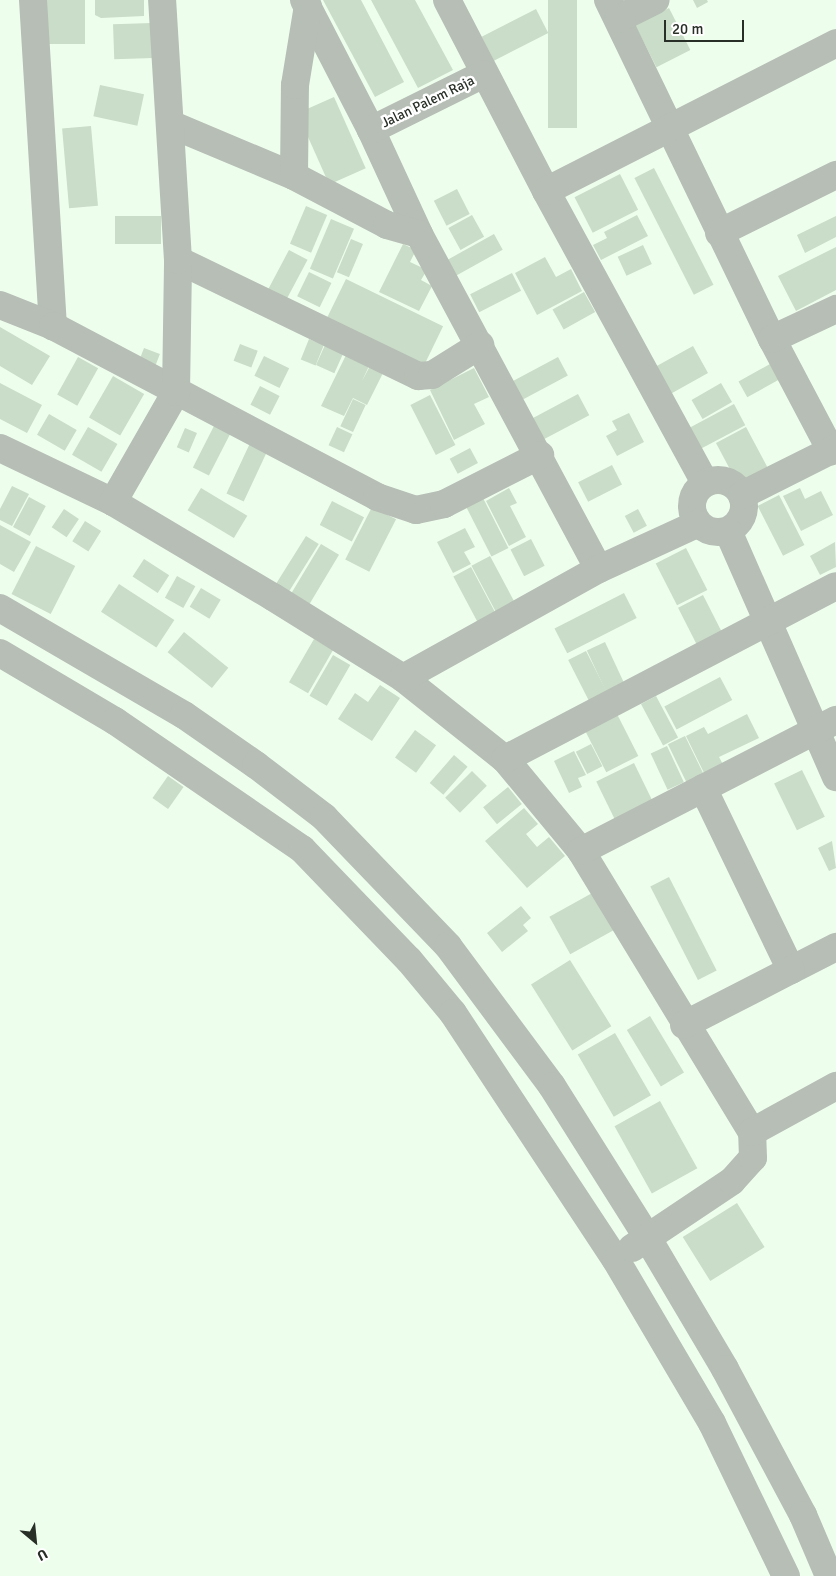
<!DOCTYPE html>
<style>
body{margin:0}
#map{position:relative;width:836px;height:1576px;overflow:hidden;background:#eefeed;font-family:Signika,sans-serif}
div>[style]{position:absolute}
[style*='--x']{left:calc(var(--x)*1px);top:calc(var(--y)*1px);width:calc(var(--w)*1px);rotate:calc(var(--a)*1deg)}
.building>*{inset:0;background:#caddc8;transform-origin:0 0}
.street>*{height:28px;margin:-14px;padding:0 14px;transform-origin:14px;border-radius:14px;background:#b6beb5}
.street>.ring{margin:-14px;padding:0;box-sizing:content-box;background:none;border:28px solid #b6beb5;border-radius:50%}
span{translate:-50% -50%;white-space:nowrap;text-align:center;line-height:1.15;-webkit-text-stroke:5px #fff;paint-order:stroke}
.street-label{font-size:14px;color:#282f27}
.north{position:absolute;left:10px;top:1516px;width:50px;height:50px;-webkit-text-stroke:4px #fff;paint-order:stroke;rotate:152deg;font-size:14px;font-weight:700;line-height:20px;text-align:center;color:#282f27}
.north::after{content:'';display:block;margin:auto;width:18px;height:22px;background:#282f27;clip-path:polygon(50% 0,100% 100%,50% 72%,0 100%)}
.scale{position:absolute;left:664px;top:20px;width:80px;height:22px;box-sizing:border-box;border:2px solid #282f27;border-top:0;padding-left:6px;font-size:15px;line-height:18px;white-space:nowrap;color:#282f27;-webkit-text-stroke:4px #fff;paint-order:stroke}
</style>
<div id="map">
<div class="building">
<div style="left:42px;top:0;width:43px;height:44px"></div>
<div style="clip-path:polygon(95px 0,144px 0,144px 16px,101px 18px,95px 15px)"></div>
<div style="clip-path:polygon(323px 0,361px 0,404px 82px,375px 97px)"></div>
<div style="clip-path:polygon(371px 0,415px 0,453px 70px,418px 88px)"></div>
<div style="left:548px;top:0;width:29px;height:128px"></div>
<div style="clip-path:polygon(693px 0,707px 0,708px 2px,697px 8px)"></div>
<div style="left:669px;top:8px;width:47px;height:38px;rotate:63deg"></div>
<div style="left:536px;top:9px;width:27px;height:61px;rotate:63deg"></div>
<div style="left:152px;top:23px;width:35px;height:39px;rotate:88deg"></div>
<div style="left:100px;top:85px;width:45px;height:32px;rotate:12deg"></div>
<div style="left:334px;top:97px;width:78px;height:40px;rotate:66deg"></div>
<div style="left:91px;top:126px;width:80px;height:29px;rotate:85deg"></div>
<div style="left:654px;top:168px;width:131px;height:22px;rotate:63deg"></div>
<div style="left:620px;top:174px;width:40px;height:51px;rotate:63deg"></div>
<div style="left:457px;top:189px;width:28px;height:26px;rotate:63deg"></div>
<div style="left:306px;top:206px;width:23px;height:41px;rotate:23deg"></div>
<div style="left:472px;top:215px;width:25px;height:27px;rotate:61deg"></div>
<div style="clip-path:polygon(637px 215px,648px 236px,601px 260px,593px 245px,607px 238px,604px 232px)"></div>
<div style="left:115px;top:216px;width:46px;height:28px"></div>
<div style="clip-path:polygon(836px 216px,836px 237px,805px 253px,797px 235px)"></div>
<div style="left:331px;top:219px;width:25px;height:54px;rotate:23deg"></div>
<div style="left:494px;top:234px;width:18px;height:55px;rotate:61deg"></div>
<div style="left:351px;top:239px;width:13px;height:36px;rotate:23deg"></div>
<div style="clip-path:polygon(403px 244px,416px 250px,410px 262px,427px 270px,421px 280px,432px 286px,419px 311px,379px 292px)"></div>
<div style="left:643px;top:245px;width:21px;height:28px;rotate:65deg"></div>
<div style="clip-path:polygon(836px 247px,836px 290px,796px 311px,778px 276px)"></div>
<div style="left:289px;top:250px;width:21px;height:48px;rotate:28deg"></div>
<div style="clip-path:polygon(545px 257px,556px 277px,571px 269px,582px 291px,537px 315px,515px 273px)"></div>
<div style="left:309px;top:272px;width:25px;height:27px;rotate:26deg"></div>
<div style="left:512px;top:273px;width:20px;height:47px;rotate:63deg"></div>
<div style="left:346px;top:279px;width:108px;height:49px;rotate:26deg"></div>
<div style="left:584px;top:292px;width:23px;height:36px;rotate:61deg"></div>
<div style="clip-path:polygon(0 327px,50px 356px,32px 385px,0 366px)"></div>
<div style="left:309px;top:339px;width:16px;height:22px;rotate:22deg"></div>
<div style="left:240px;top:344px;width:19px;height:18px;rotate:21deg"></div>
<div style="left:325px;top:345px;width:20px;height:22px;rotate:24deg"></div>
<div style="left:693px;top:346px;width:31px;height:42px;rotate:61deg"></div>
<div style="left:144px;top:348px;width:17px;height:18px;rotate:21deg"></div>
<div style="clip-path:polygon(346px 355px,369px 366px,362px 381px,370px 366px,383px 373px,367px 405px,353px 398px,344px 416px,321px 406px)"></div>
<div style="left:264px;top:356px;width:28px;height:22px;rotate:26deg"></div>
<div style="left:78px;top:357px;width:23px;height:43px;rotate:29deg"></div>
<div style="left:558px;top:357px;width:21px;height:52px;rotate:62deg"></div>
<div style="left:770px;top:364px;width:18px;height:36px;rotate:61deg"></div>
<div style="clip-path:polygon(474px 368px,489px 397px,474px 404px,485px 424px,454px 440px,430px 390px)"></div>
<div style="left:113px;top:376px;width:36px;height:48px;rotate:30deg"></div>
<div style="clip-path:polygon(0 383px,42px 405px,27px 433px,0 419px)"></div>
<div style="left:721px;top:383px;width:22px;height:34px;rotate:60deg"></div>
<div style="left:260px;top:386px;width:22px;height:21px;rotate:27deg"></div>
<div style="left:578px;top:394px;width:24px;height:53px;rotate:62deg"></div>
<div style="left:430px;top:395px;width:56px;height:22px;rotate:63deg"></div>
<div style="left:353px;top:399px;width:14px;height:30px;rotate:25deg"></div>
<div style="left:734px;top:404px;width:24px;height:53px;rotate:62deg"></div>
<div style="clip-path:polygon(629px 413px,644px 442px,617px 456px,606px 436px,617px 430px,612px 421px)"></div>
<div style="left:49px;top:414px;width:32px;height:24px;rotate:30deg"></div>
<div style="left:216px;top:422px;width:18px;height:51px;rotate:27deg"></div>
<div style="left:88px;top:427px;width:34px;height:32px;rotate:30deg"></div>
<div style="left:337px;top:427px;width:17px;height:20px;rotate:25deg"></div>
<div style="left:746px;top:427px;width:49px;height:34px;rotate:62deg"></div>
<div style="left:185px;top:428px;width:13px;height:21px;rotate:23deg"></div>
<div style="left:251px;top:441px;width:19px;height:58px;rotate:25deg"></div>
<div style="left:470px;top:448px;width:17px;height:23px;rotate:62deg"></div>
<div style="left:612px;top:465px;width:22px;height:38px;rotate:63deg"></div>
<div style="clip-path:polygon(12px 486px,29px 494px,12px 526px,0 520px,0 509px)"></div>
<div style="left:201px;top:488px;width:54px;height:26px;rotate:31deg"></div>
<div style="clip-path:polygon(509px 488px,517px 503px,510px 506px,526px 537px,509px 546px,486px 501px)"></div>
<div style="clip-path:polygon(800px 488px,805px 499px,821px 491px,833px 515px,801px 531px,783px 496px)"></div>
<div style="left:779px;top:495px;width:56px;height:24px;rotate:63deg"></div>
<div style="left:29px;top:497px;width:19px;height:34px;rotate:28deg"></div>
<div style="left:483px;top:498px;width:56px;height:19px;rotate:63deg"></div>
<div style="left:332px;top:501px;width:36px;height:27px;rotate:27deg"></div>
<div style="left:372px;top:507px;width:27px;height:59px;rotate:27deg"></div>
<div style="left:64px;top:509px;width:18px;height:22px;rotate:34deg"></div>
<div style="left:638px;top:509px;width:19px;height:15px;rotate:62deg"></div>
<div style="left:85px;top:521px;width:19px;height:24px;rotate:32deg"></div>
<div style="clip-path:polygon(0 525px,31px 542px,14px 572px,0 564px)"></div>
<div style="clip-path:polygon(465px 528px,475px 547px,464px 552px,471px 564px,453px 573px,437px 542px)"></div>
<div style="left:306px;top:536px;width:15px;height:57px;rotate:32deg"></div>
<div style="left:531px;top:539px;width:30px;height:23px;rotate:63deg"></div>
<div style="clip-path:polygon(835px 542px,836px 567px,820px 575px,810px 556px)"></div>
<div style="left:321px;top:544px;width:21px;height:57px;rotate:31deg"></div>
<div style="left:36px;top:546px;width:44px;height:54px;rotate:27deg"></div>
<div style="left:686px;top:548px;width:47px;height:34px;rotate:63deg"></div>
<div style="left:490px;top:556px;width:53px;height:21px;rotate:62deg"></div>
<div style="left:144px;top:559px;width:30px;height:21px;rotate:33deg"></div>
<div style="left:471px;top:567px;width:53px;height:20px;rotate:62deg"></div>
<div style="left:177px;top:576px;width:21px;height:25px;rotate:29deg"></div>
<div style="left:119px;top:584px;width:66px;height:33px;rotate:33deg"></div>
<div style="left:201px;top:588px;width:23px;height:22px;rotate:31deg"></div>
<div style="left:624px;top:593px;width:28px;height:78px;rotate:63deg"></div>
<div style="left:703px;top:595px;width:42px;height:28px;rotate:63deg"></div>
<div style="left:184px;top:632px;width:57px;height:26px;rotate:39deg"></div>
<div style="left:314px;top:639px;width:22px;height:50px;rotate:30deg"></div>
<div style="left:605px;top:642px;width:52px;height:20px;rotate:65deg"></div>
<div style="left:586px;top:651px;width:51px;height:20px;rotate:63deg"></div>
<div style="left:333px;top:655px;width:20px;height:47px;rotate:30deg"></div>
<div style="left:720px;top:677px;width:26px;height:63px;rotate:62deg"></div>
<div style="clip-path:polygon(380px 685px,400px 698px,372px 741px,338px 719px,355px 693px,368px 702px)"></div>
<div style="left:656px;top:696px;width:47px;height:17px;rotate:62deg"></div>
<div style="left:617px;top:714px;width:47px;height:36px;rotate:63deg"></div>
<div style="clip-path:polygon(747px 714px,759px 738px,719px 757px,726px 770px,707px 779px,686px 736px,704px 727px,708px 734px)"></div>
<div style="left:415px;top:730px;width:26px;height:34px;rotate:36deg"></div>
<div style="left:685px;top:736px;width:49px;height:19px;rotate:64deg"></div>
<div style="left:591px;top:744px;width:25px;height:17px;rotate:63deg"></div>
<div style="left:667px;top:746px;width:40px;height:18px;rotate:65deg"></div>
<div style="clip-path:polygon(574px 751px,586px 775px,578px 778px,582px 787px,569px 793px,554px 761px)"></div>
<div style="left:454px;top:755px;width:18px;height:37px;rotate:41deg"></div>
<div style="left:634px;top:763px;width:48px;height:42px;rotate:64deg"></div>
<div style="left:802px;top:770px;width:52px;height:31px;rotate:64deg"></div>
<div style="left:472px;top:771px;width:21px;height:38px;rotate:45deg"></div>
<div style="left:168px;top:776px;width:19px;height:27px;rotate:35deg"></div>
<div style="left:508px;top:787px;width:22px;height:32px;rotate:51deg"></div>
<div style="clip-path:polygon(524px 808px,538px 824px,526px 834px,537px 847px,549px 837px,565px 856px,527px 888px,485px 841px)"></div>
<div style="clip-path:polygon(832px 841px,836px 868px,829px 871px,818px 848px)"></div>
<div style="left:669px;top:877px;width:105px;height:21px;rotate:63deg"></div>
<div style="left:594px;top:892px;width:43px;height:51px;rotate:61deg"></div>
<div style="clip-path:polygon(521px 906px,531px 918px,523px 925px,528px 931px,502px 952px,487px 933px)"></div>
<div style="left:570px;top:960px;width:78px;height:46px;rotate:58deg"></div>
<div style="left:650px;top:1016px;width:66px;height:27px;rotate:59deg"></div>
<div style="left:615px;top:1033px;width:72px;height:43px;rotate:60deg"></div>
<div style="left:660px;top:1101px;width:77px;height:52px;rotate:61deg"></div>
<div style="left:737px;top:1203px;width:52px;height:64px;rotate:58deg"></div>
</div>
<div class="street">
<div style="--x:33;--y:0;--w:327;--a:86.5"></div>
<div style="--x:304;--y:0;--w:146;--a:62.7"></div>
<div style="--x:371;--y:130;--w:115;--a:65.2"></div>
<div style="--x:419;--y:234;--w:380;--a:61.8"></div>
<div style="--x:447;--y:0;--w:215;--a:62.6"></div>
<div style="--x:546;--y:191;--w:332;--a:61.4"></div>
<div style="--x:608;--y:0;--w:377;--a:64.2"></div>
<div style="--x:772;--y:339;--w:127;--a:62.2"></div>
<div style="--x:618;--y:19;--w:42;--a:-26.6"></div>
<div style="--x:170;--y:124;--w:134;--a:22.8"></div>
<div style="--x:294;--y:176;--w:105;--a:27.8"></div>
<div style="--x:387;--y:225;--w:33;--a:16"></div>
<div style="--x:371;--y:130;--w:126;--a:-26.4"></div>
<div style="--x:294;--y:176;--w:91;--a:-89.4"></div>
<div style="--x:295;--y:85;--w:80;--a:-80.7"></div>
<div style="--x:546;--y:191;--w:326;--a:-27"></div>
<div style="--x:719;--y:233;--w:131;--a:-26.4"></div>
<div style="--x:178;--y:260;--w:267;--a:25.8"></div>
<div style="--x:418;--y:376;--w:14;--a:-4"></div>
<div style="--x:432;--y:375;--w:57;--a:-32"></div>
<div style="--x:0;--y:305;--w:57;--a:21.6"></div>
<div style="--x:53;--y:326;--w:366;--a:27.8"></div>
<div style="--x:377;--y:497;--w:41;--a:18.4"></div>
<div style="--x:416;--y:510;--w:29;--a:-12"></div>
<div style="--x:444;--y:504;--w:108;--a:-27"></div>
<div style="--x:772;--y:339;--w:71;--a:-25.1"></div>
<div style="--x:0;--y:448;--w:125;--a:25.5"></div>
<div style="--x:113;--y:502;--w:186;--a:30.7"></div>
<div style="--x:273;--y:597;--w:153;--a:31.9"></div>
<div style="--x:403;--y:678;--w:130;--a:38.5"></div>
<div style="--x:505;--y:759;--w:119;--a:50.4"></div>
<div style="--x:581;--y:851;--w:329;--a:58.7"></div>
<div class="ring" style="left:692px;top:480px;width:24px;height:24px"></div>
<div style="--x:742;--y:495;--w:105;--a:-26.6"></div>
<div style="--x:113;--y:502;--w:127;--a:-60.2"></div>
<div style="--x:176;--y:392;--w:132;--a:-89.1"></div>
<div style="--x:178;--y:260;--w:260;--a:-93.5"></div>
<div style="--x:728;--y:531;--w:269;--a:66.3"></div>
<div style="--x:0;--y:608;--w:213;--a:30.2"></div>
<div style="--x:184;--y:715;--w:88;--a:34.8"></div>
<div style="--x:256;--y:765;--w:86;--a:37.4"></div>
<div style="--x:324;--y:817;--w:179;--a:46.1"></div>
<div style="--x:448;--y:946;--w:174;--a:53.4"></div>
<div style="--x:552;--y:1086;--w:178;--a:57.8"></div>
<div style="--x:647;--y:1237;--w:153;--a:59.4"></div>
<div style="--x:725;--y:1369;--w:166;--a:61.9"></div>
<div style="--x:803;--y:1515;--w:66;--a:66.9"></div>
<div style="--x:0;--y:653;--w:134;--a:30.6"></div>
<div style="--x:115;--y:721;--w:227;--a:34.4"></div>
<div style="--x:302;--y:849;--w:154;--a:46.1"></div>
<div style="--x:409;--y:960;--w:69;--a:50.3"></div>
<div style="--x:453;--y:1013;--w:296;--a:56.6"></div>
<div style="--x:616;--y:1260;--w:189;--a:59.5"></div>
<div style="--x:712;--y:1423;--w:170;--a:64.2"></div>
<div style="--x:403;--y:678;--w:224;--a:-29.1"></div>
<div style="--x:599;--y:569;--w:108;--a:-24.7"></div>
<div style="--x:505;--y:759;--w:373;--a:-27.6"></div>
<div style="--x:703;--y:788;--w:202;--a:64.2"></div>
<div style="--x:791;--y:970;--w:51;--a:-27.1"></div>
<div style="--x:581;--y:851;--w:287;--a:-27.2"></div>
<div style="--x:684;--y:1025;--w:120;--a:-27.2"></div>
<div style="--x:632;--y:1248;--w:120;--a:-33.8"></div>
<div style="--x:732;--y:1181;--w:31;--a:-48"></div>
<div style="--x:753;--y:1158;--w:26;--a:-92"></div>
<div style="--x:752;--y:1132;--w:96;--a:-28.7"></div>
</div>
<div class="street-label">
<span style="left:428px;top:102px;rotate:-26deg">Jalan Palem Raja</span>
</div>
<div class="north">U</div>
<div class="scale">20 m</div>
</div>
